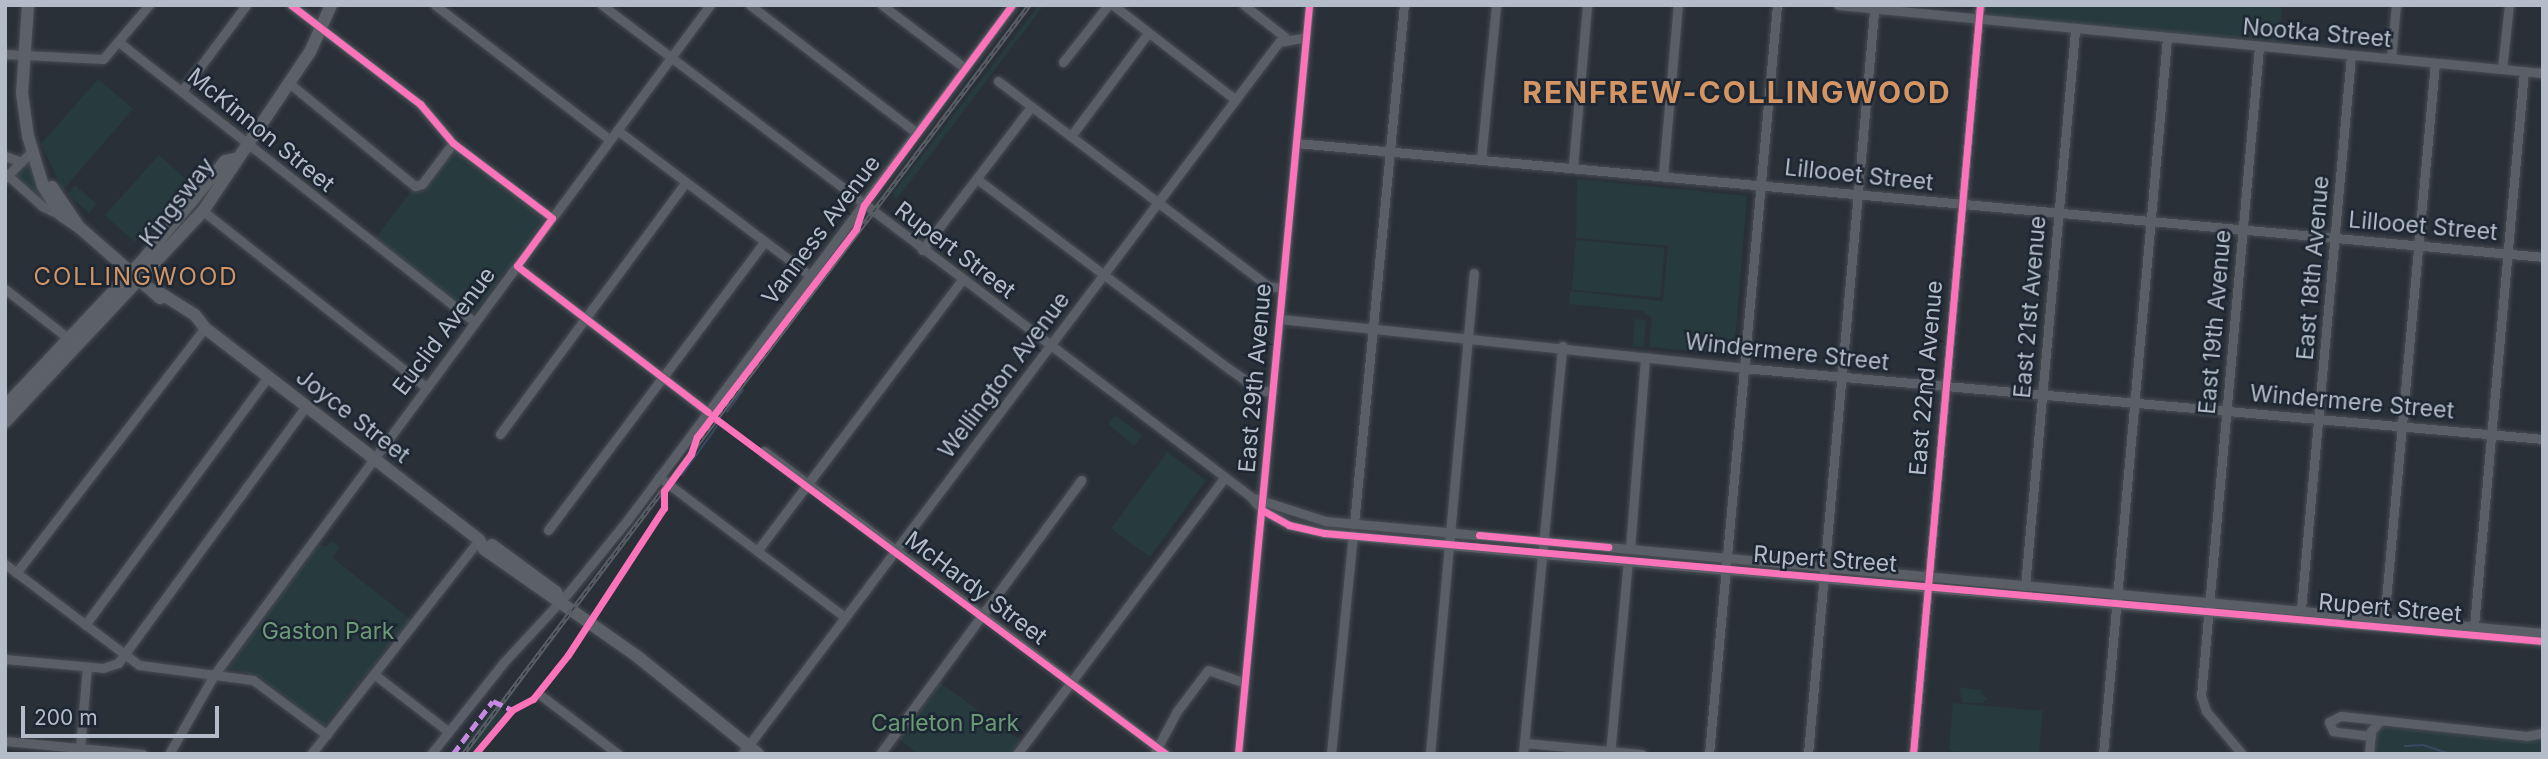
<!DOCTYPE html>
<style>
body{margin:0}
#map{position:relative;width:2548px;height:759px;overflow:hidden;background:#2a3038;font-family:Inter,sans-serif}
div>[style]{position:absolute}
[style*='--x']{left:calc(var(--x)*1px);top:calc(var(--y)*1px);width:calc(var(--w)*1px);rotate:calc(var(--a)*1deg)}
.green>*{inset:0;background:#273a3e;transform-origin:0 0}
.stream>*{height:2px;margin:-1px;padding:0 1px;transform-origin:1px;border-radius:1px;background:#384963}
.roads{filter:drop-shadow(0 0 2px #484c53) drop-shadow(0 0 2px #484c53)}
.minor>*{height:9px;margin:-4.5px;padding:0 4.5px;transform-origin:4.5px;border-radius:4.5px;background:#5a5e66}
.major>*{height:12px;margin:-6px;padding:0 6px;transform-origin:6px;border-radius:6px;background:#5c6168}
.rail>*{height:4.5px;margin-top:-2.25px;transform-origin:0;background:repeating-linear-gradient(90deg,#1d2633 0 5px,#595d64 0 10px);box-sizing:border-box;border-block:2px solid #595d64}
.quiet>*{height:5px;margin-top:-2.5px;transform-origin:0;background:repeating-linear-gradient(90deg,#c787e3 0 10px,transparent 0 15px)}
.cycleway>*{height:7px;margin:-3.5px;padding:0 3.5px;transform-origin:3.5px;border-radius:3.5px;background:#fb73b8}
span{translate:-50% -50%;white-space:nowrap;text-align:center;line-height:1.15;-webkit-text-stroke:5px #1d2633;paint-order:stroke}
.street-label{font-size:23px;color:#b4bcc9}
.park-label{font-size:23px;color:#6b9a76}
.neighbourhood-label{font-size:24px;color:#d59563;letter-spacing:2px}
.district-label{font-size:30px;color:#d59563;font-weight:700;letter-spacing:2px}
.frame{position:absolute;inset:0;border:7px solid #b4bcc9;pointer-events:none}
.scale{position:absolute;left:21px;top:706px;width:198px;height:32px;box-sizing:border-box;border:4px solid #b4bcc9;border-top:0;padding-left:9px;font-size:21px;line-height:24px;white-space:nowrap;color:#b4bcc9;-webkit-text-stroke:5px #1d2633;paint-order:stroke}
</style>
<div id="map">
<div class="green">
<div style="clip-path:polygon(1039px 5px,1044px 5px,896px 200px,893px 193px)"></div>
<div style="clip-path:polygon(1987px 5px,2282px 5px,2279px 42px,1991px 17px)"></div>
<div style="clip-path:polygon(98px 79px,133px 109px,63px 190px,41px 144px)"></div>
<div style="clip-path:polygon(454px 150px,545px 220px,474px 314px,375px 239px,411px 191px,421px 191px)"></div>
<div style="left:159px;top:155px;width:40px;height:81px;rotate:42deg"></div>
<div style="clip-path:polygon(25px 164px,30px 164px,48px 205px,15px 176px)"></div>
<div style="clip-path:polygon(1577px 179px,1747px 196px,1734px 355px,1649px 347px,1652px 319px,1643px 311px,1569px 304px,1570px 291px,1663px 301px,1668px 246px,1576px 238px)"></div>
<div style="left:75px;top:185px;width:29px;height:12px;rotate:41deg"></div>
<div style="left:1576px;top:240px;width:89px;height:50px;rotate:5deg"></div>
<div style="left:1635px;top:319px;width:11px;height:27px;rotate:5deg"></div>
<div style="clip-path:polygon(1115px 415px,1142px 435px,1134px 446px,1108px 424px)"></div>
<div style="left:1167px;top:452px;width:48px;height:95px;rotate:36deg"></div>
<div style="clip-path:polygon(331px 541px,340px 547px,333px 558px,411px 620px,323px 727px,260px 677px,228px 668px,317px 546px,327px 546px)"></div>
<div style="clip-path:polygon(940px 683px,1022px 741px,1012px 754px,918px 754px,898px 738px)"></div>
<div style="clip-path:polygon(1959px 687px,1980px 690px,1987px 699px,1982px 703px,1963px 703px)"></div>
<div style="left:1953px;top:703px;width:90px;height:48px;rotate:5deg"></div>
<div style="left:496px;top:705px;width:13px;height:51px;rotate:39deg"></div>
<div style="clip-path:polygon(2382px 727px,2528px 740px,2543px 737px,2543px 754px,2374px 754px,2376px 732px)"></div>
</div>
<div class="stream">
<div style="--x:727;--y:412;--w:27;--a:-54"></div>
<div style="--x:682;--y:475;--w:60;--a:-54.5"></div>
<div style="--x:2405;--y:746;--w:18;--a:-3"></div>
<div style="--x:2423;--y:745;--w:29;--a:18"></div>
</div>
<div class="roads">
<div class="minor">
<div style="--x:291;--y:5;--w:163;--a:37.5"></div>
<div style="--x:420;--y:104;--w:51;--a:49.8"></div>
<div style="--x:453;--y:143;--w:124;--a:37.1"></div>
<div style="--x:435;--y:5;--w:221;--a:37.6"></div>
<div style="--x:602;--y:5;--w:813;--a:37.15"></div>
<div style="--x:1250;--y:496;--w:18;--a:49"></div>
<div style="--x:1262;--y:510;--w:31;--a:29"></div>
<div style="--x:1289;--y:525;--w:36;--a:13"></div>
<div style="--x:1324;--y:533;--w:220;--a:5.5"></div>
<div style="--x:1543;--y:554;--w:1004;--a:4.97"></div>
<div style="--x:750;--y:5;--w:210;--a:37.5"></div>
<div style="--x:882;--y:5;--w:104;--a:37.2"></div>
<div style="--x:1113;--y:5;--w:155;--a:37.7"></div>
<div style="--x:1244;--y:5;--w:52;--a:38"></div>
<div style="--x:1838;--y:5;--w:708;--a:5.51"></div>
<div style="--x:120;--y:43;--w:452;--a:38.2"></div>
<div style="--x:5;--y:54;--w:98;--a:2.9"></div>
<div style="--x:103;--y:59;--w:71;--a:-49.6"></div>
<div style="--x:2391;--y:58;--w:53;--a:-84.6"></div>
<div style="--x:1063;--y:62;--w:73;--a:-51.7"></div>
<div style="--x:2502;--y:69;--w:64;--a:-83.8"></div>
<div style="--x:998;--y:81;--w:339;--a:37.2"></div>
<div style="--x:1268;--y:286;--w:15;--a:8"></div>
<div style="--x:289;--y:83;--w:163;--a:39.3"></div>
<div style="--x:415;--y:186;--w:7;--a:-16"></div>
<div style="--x:422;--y:184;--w:51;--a:-52.9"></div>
<div style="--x:182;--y:91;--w:107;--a:-53.3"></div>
<div style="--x:617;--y:130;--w:243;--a:37"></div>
<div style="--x:1071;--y:136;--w:129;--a:-53.2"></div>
<div style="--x:1296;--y:143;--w:1252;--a:5.22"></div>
<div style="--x:5;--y:156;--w:15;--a:20"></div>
<div style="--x:1481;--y:159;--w:155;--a:-84.4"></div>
<div style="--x:1573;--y:166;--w:162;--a:-85"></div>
<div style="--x:5;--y:173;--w:50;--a:41.7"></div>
<div style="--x:42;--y:206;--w:20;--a:27"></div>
<div style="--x:1663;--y:175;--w:171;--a:-85"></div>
<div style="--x:5;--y:178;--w:38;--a:-45"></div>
<div style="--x:977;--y:179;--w:314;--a:37"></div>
<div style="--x:1228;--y:368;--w:38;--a:35"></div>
<div style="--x:1259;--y:390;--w:14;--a:8"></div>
<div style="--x:203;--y:211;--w:284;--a:38.3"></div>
<div style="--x:922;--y:250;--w:180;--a:-52.7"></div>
<div style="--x:517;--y:266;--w:240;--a:37.4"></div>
<div style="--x:5;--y:289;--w:80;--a:37.9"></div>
<div style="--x:1280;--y:319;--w:466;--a:6"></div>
<div style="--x:1743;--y:368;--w:803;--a:5.07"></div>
<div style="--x:500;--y:434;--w:313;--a:-53.6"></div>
<div style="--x:764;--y:451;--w:503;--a:37.01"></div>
<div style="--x:659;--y:477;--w:233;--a:37"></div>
<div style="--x:1254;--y:498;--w:75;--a:17.9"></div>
<div style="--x:1325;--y:521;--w:1223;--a:5.25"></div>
<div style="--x:1354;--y:524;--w:521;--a:-84.5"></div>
<div style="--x:548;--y:530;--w:360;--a:-53.1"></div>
<div style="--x:1630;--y:549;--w:192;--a:-85.5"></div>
<div style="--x:757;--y:551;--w:340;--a:-52.9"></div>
<div style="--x:5;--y:564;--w:168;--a:37"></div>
<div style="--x:139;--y:665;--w:115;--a:7.5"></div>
<div style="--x:253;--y:680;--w:92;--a:36.6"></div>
<div style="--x:16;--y:573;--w:309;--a:-52.4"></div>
<div style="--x:2025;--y:586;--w:557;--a:-84.85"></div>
<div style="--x:2301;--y:609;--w:556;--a:-84.84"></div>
<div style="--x:2384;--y:622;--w:561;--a:-84.79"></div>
<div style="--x:85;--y:625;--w:308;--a:-53.6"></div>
<div style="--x:2474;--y:626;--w:557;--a:-84.85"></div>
<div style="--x:5;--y:659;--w:98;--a:5.2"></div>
<div style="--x:103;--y:668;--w:16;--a:-18"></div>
<div style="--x:118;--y:663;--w:318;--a:-53.8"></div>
<div style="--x:375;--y:675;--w:93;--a:37.6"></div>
<div style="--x:543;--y:697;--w:94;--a:37.2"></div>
<div style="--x:2371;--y:736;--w:38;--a:-173"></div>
<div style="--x:2333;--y:731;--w:10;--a:-114"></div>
<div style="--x:2329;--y:722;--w:13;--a:-27"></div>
<div style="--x:2341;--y:716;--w:187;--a:6.1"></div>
<div style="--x:2527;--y:736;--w:16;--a:-11"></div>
<div style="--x:5;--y:741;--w:138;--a:5.4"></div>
<div style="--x:1524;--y:743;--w:118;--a:5.4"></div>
<div style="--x:80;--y:748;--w:81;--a:-85.1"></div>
<div style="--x:169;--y:754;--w:91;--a:-60.3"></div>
<div style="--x:214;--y:675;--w:834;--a:-53.49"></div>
<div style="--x:311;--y:754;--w:272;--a:-51.9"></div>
<div style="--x:431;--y:754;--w:116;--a:-51.6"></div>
<div style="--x:503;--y:663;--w:96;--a:-47.1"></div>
<div style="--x:568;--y:593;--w:92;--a:-50.8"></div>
<div style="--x:626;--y:522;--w:645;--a:-53.25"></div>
<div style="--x:742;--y:754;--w:892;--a:-52.98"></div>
<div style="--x:1279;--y:42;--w:27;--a:-10"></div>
<div style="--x:880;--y:754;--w:340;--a:-53.7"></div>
<div style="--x:1017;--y:754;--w:346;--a:-53.1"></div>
<div style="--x:1154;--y:754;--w:49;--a:-61.9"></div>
<div style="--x:1177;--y:711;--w:51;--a:-52.9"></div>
<div style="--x:1208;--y:670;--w:39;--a:19"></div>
<div style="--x:1238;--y:754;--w:752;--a:-84.58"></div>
<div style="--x:1331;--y:754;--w:220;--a:-84.3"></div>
<div style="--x:1430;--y:754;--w:483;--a:-84.8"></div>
<div style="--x:1523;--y:754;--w:410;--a:-84.5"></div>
<div style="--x:1610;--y:754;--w:194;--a:-84.7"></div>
<div style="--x:1709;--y:754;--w:752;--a:-84.81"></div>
<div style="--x:1808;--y:754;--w:745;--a:-84.92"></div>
<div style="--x:1913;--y:754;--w:752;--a:-84.89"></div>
<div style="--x:2103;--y:754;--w:718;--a:-84.89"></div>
<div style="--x:2242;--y:754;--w:56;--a:-129.9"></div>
<div style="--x:2206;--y:711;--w:16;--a:-108"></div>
<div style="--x:2201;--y:696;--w:652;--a:-84.89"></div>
<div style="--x:2369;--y:754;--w:23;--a:-85"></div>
<div style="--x:2371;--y:731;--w:11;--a:-49"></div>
</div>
<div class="major">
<div style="--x:28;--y:5;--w:88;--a:93.9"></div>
<div style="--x:22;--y:93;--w:43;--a:82.1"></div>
<div style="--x:28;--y:136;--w:52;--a:73.3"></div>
<div style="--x:43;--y:186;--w:34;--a:58"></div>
<div style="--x:61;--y:215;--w:22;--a:34"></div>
<div style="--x:52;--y:187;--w:48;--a:56"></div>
<div style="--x:79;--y:227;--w:108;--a:41.2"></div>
<div style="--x:157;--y:291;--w:45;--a:32.3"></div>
<div style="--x:195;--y:315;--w:16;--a:52"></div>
<div style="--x:205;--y:328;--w:346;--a:37.7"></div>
<div style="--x:479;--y:540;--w:10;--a:61"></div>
<div style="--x:484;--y:549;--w:188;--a:35"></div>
<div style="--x:638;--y:657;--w:154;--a:38.9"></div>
<div style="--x:5;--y:406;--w:199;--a:-46.6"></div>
<div style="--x:142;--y:261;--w:130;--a:-50.3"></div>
<div style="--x:225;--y:161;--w:9;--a:-13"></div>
<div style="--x:5;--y:422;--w:289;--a:-46.8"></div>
<div style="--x:203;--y:211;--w:192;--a:-56.1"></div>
<div style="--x:310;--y:52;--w:51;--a:-65.9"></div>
<div style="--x:492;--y:545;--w:79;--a:36.3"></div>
<div style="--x:556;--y:592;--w:12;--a:70"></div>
</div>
</div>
<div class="rail">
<div style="--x:463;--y:754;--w:939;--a:-52.92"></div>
</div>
<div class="quiet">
<div style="--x:453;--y:754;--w:66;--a:-53"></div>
<div style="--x:493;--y:701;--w:21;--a:25"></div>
</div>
<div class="cycleway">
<div style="--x:291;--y:5;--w:163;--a:37.5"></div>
<div style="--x:420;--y:104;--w:51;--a:49.8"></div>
<div style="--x:453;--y:143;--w:124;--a:37.1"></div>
<div style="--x:552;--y:218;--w:59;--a:126.1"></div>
<div style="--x:517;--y:266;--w:240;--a:37.4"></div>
<div style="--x:712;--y:416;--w:566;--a:36.67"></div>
<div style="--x:1262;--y:510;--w:31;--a:29"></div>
<div style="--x:1289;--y:525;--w:36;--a:13"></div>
<div style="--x:1324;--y:533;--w:1224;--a:5.06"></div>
<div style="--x:1479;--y:535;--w:130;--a:5.3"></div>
<div style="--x:475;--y:754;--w:57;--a:-49.9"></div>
<div style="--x:512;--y:710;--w:24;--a:-28"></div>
<div style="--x:533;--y:699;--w:56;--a:-51.5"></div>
<div style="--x:568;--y:655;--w:176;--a:-56.9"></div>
<div style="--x:664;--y:508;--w:17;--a:-90"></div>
<div style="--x:664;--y:491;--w:46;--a:-53.9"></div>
<div style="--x:691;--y:454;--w:18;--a:-71"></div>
<div style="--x:697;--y:437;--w:262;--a:-52.6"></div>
<div style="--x:856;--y:229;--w:25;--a:-72"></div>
<div style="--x:864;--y:205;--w:249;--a:-53.5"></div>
<div style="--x:1238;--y:754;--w:752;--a:-84.58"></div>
<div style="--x:1913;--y:754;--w:752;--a:-84.89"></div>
</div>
<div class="street-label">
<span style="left:2317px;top:33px;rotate:5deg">Nootka Street</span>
<span style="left:261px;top:130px;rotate:39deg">McKinnon Street</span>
<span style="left:1859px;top:175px;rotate:6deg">Lillooet Street</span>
<span style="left:177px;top:202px;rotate:-52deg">Kingsway</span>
<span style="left:2423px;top:226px;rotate:5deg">Lillooet Street</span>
<span style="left:821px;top:230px;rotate:-53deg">Vanness Avenue</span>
<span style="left:955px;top:250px;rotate:37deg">Rupert Street</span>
<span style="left:2313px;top:268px;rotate:-85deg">East 18th Avenue</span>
<span style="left:2030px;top:307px;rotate:-85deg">East 21st Avenue</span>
<span style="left:2215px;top:322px;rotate:-85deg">East 19th Avenue</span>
<span style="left:444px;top:331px;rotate:-53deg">Euclid Avenue</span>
<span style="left:1787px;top:352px;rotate:6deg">Windermere Street</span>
<span style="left:1004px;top:375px;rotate:-53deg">Wellington Avenue</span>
<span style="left:1255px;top:378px;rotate:-85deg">East 29th Avenue</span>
<span style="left:1926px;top:378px;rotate:-85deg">East 22nd Avenue</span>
<span style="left:2352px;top:402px;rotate:5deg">Windermere Street</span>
<span style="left:353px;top:416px;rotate:38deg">Joyce Street</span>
<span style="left:1825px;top:559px;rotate:4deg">Rupert Street</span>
<span style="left:976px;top:588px;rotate:37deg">McHardy Street</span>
<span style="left:2390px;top:608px;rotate:5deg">Rupert Street</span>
</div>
<div class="park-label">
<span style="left:328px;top:631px">Gaston Park</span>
<span style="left:945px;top:723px">Carleton Park</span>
</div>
<div class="neighbourhood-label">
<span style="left:136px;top:277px">COLLINGWOOD</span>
</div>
<div class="district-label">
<span style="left:1737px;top:92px">RENFREW-COLLINGWOOD</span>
</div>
<div class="frame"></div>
<div class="scale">200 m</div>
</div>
